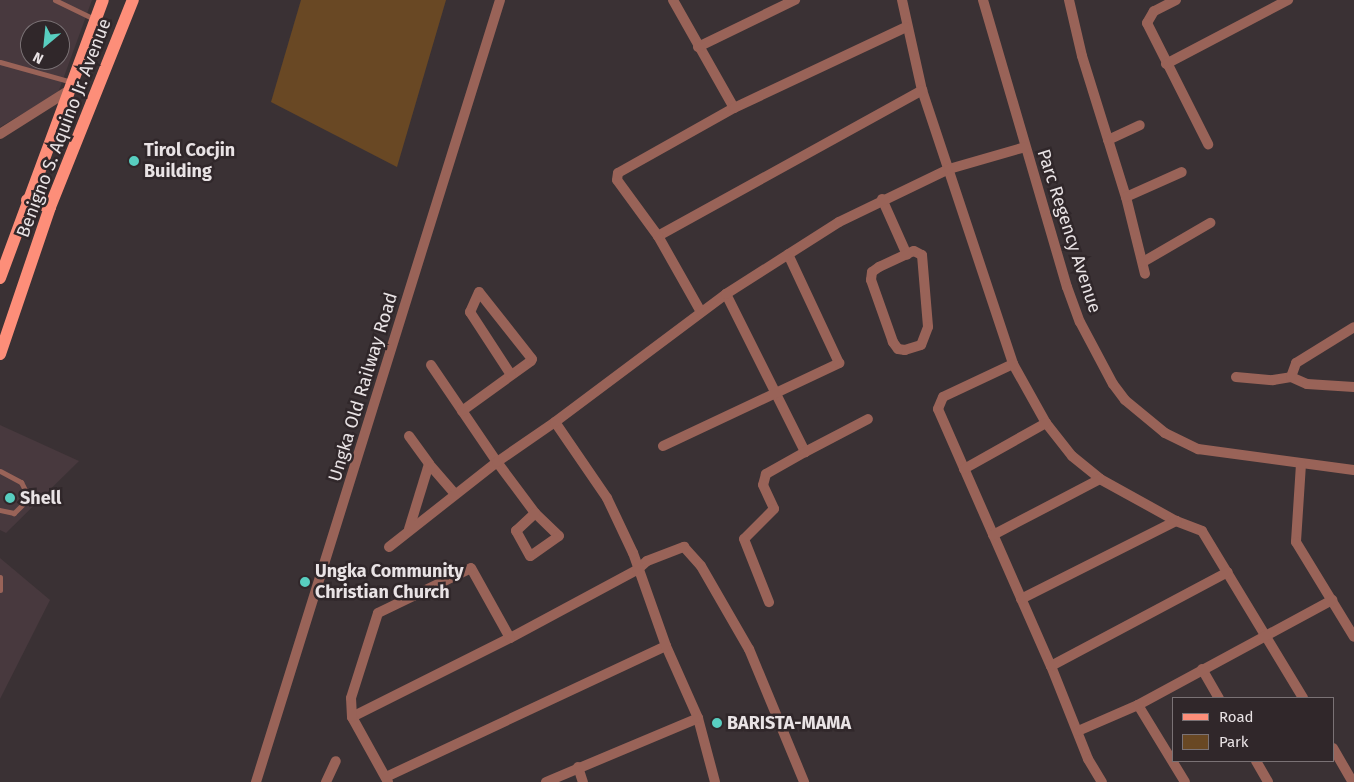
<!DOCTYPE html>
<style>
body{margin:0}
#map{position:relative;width:1354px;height:782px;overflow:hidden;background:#3a3134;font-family:"Fira Sans",sans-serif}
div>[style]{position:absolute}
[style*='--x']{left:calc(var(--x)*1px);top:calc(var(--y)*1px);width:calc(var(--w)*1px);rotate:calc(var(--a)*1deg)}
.built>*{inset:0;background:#48393e}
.green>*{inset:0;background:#694824}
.lane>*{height:5px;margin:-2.5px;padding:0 2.5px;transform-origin:2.5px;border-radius:2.5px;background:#996358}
.street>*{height:10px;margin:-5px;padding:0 5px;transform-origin:5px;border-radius:5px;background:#996358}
.primary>*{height:12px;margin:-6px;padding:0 6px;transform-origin:6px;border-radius:6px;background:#fd8e79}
.dots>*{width:14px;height:14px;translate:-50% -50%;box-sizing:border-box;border:2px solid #30272a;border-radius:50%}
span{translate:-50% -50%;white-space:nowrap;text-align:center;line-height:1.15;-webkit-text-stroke:5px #30272a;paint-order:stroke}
.street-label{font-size:18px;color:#e9e3e5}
.poi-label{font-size:18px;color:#e9e3e5;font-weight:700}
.left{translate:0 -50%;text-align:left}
.legend{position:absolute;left:1172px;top:697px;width:162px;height:65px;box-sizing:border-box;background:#30272a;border:1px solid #7a7275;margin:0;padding:6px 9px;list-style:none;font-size:15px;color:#e9e3e5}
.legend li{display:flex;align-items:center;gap:10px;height:25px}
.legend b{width:25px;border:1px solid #7a7275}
.north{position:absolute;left:20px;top:20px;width:50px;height:50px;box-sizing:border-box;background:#30272a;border:1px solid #7a7275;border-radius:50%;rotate:208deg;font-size:14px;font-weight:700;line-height:20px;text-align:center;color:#e9e3e5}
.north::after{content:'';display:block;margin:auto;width:18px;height:22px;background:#58cec0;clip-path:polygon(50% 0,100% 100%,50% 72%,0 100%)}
</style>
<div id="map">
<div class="built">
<div style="clip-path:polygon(evenodd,0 0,92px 0,58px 93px,0 127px,0 0,30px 30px,60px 30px,60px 60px,30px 60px,30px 30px)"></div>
<div style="clip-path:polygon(0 425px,79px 461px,6px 533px,0 530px)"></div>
<div style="clip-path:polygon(0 558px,50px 600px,0 699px)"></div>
</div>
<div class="green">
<div style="clip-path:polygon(301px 0,446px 0,397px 167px,271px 102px)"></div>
</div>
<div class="lane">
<div style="--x:55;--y:0;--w:43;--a:26"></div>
<div style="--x:0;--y:62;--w:75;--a:15.5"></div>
<div style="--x:0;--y:471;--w:24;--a:28"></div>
<div style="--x:21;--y:482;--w:13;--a:63"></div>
<div style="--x:27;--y:494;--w:8;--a:104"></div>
<div style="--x:25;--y:502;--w:16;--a:135"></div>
<div style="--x:14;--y:513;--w:14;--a:-168"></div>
<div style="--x:0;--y:577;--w:13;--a:90"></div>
</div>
<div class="street">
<div style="--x:673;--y:0;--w:124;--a:60.5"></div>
<div style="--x:902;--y:0;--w:92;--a:77.5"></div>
<div style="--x:922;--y:90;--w:289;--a:71.6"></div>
<div style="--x:1013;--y:364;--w:68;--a:60.8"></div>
<div style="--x:1046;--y:423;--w:42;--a:51.8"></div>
<div style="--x:1072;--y:456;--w:36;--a:39"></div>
<div style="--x:1100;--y:479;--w:87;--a:28.9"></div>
<div style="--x:1176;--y:521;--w:28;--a:21"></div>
<div style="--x:1202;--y:531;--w:195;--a:58.8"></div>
<div style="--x:983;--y:0;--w:299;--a:73.7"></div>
<div style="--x:1067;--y:287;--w:37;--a:70"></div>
<div style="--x:1080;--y:322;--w:70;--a:62"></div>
<div style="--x:1113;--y:384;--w:20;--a:53"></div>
<div style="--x:1125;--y:400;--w:52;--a:39.5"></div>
<div style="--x:1165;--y:433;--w:37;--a:26"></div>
<div style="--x:1198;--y:449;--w:157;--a:7.7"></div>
<div style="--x:1069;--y:0;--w:57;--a:76.9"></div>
<div style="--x:1082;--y:56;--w:148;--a:72.7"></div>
<div style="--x:1126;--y:197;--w:79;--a:76.1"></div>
<div style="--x:1176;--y:0;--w:25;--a:153"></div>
<div style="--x:1154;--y:11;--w:14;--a:120"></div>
<div style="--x:1147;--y:23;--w:136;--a:63.2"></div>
<div style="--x:698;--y:47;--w:108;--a:-25.9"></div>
<div style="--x:1166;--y:64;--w:138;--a:-27.7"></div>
<div style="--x:0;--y:134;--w:80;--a:-32.3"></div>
<div style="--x:1108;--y:140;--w:35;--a:-25"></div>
<div style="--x:1126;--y:197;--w:61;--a:-24.1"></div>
<div style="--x:882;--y:199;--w:61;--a:65.9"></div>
<div style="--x:658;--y:236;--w:302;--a:-28.9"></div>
<div style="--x:914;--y:251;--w:9;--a:27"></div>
<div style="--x:922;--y:255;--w:72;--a:85.2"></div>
<div style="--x:928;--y:327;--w:19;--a:111"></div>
<div style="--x:921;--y:345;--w:17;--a:163"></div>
<div style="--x:905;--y:350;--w:7;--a:-172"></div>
<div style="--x:898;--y:349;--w:9;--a:-126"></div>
<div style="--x:893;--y:342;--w:66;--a:-109.5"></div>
<div style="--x:871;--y:280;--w:8;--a:-83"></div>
<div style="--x:872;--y:272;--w:9;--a:-36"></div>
<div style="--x:879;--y:267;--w:38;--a:-25"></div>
<div style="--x:1143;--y:262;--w:78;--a:-30.2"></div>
<div style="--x:726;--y:294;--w:177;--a:63.4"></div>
<div style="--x:805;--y:452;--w:45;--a:150.6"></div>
<div style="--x:766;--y:474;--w:11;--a:105"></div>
<div style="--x:763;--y:485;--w:26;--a:65"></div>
<div style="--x:774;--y:509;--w:42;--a:135"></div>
<div style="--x:744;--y:539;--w:68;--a:68.4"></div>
<div style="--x:701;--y:312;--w:87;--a:-119.5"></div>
<div style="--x:658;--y:236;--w:69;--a:-126.2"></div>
<div style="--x:617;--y:180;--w:7;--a:-82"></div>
<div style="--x:618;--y:173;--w:133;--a:-29.3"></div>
<div style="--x:734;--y:108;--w:190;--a:-25.2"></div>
<div style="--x:1013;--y:364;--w:77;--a:154.8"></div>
<div style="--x:943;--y:397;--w:13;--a:113"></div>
<div style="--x:938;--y:409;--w:281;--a:66.3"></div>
<div style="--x:1051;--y:666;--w:100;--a:68.3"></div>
<div style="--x:1088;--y:759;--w:27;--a:59"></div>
<div style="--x:431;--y:365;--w:117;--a:55.8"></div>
<div style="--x:497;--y:462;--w:64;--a:53.3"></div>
<div style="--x:535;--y:513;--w:33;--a:44"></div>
<div style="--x:559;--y:536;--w:35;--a:145"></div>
<div style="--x:530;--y:556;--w:29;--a:-119"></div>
<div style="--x:516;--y:531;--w:26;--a:-43"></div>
<div style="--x:1236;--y:377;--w:37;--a:5"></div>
<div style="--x:1273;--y:380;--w:18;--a:-9"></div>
<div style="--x:1291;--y:377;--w:17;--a:24"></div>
<div style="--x:1307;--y:384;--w:47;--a:3.7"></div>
<div style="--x:1291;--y:377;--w:15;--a:-70"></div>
<div style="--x:1296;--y:363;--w:68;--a:-31.8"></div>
<div style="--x:462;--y:411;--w:85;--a:-35.9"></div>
<div style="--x:531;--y:361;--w:2;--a:-63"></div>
<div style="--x:532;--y:359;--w:85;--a:-128.3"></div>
<div style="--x:479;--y:292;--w:22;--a:114"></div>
<div style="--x:470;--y:312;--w:75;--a:56.9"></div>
<div style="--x:409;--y:436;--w:34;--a:54"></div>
<div style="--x:429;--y:464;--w:68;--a:107.1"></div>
<div style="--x:663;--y:446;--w:195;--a:-25.2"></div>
<div style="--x:839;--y:363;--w:120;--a:-115.1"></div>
<div style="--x:805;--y:452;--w:71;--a:-27.6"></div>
<div style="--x:429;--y:464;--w:40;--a:49"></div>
<div style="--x:1301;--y:464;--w:78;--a:93.7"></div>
<div style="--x:1296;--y:542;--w:111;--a:58.6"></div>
<div style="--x:964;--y:469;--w:94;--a:-29.3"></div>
<div style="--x:993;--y:535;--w:121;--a:-27.6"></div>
<div style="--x:389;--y:547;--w:137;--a:-38.2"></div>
<div style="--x:497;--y:462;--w:70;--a:-34.6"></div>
<div style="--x:1021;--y:599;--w:174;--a:-26.7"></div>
<div style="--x:1051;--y:666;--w:200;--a:-28"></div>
<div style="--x:1202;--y:669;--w:34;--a:60"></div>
<div style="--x:1138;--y:705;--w:90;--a:58.6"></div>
<div style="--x:352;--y:717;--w:177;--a:-26.6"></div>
<div style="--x:510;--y:638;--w:144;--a:-28.2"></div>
<div style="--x:637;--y:570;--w:13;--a:-42"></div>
<div style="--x:647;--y:561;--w:40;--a:-21"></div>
<div style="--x:684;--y:547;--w:25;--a:48"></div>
<div style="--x:701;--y:566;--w:96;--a:60"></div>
<div style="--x:749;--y:649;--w:144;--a:67.5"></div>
<div style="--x:1078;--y:731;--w:65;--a:-23.4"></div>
<div style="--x:1138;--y:705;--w:221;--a:-28.4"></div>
<div style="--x:1333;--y:748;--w:39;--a:60"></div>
<div style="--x:1256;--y:761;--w:24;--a:60"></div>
<div style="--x:578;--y:767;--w:16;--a:72"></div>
<div style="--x:386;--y:777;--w:309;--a:-25.1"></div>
<div style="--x:256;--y:782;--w:819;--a:-72.67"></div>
<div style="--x:326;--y:782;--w:23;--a:-65"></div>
<div style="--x:388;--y:782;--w:74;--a:-119"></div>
<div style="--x:352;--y:717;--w:19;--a:-93"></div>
<div style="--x:351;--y:698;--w:89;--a:-72.4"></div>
<div style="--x:378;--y:613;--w:103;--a:-25.8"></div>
<div style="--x:471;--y:568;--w:80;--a:60.9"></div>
<div style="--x:546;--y:782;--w:165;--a:-22.8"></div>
<div style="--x:715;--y:782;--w:66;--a:-104.9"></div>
<div style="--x:698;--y:718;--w:79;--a:-114"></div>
<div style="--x:666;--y:646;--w:99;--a:-109.5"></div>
<div style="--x:633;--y:553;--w:61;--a:-115.3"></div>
<div style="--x:607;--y:498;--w:92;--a:-124.4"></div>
<div style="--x:555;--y:422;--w:214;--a:-36.8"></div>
<div style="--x:726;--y:294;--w:134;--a:-32.5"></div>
<div style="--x:839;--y:222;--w:122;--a:-25.7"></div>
<div style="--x:949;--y:169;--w:79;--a:-16.1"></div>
</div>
<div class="primary">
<div style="--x:27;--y:200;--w:24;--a:17"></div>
<div style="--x:0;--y:278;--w:296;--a:-69.7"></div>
<div style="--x:0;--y:354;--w:155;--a:-71.2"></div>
<div style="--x:50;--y:207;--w:223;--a:-68.2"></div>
</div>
<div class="dots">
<div style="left:134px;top:161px;background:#58cec0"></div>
<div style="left:10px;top:498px;background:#58cec0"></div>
<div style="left:305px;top:582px;background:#58cec0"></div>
<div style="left:717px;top:723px;background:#58cec0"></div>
</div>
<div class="street-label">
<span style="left:64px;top:128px;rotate:-69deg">Benigno S. Aquino Jr. Avenue</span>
<span style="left:1069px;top:231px;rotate:72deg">Parc Regency Avenue</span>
<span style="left:363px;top:387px;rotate:-73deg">Ungka Old Railway Road</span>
</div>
<div class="poi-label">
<span class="left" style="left:144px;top:161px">Tirol Cocjin<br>Building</span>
<span class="left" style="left:20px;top:498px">Shell</span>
<span class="left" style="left:315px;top:582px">Ungka Community<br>Christian Church</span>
<span class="left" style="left:727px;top:723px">BARISTA-MAMA</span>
</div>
<ul class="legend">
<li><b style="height:6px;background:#fd8e79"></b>Road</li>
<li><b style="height:14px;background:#694824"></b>Park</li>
</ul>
<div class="north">N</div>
</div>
